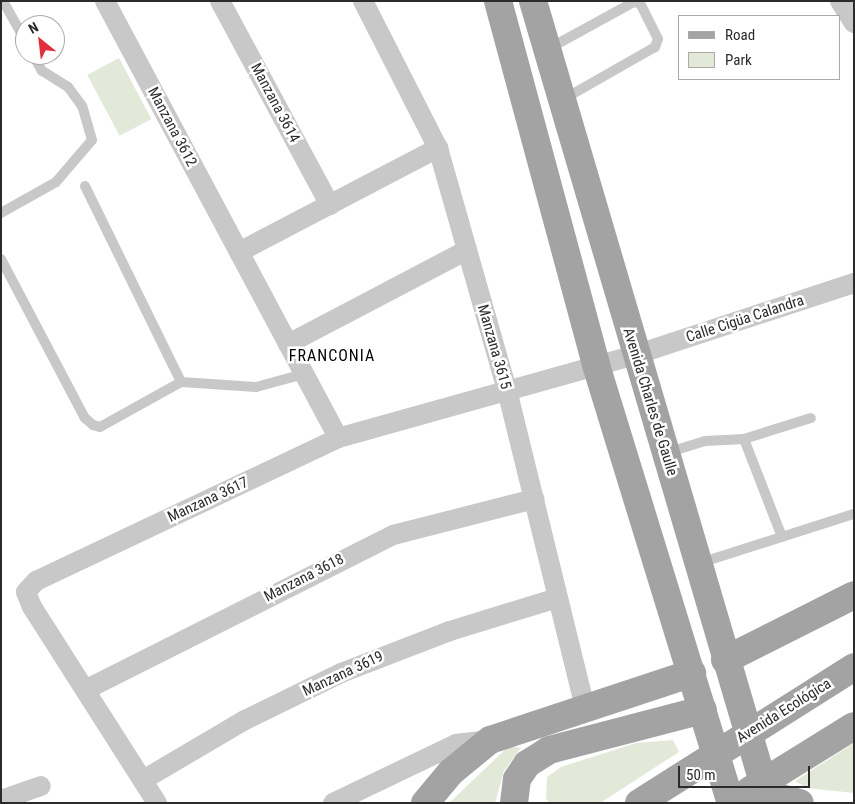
<!DOCTYPE html>
<meta charset="utf-8">
<style>
body{margin:0}
#map{position:relative;width:855px;height:804px;overflow:hidden;background:#fff;font-family:"Roboto Condensed",sans-serif}
div>[style]{position:absolute}
[style*='--x']{left:calc(var(--x)*1px);top:calc(var(--y)*1px);width:calc(var(--w)*1px);rotate:calc(var(--a)*1deg)}
.green>*{inset:0;background:#e2e9d9;transform-origin:0 0}
.service>*{height:10px;margin:-5px;padding:0 5px;transform-origin:5px;border-radius:5px;background:#c8c8c8}
.minor>*{height:20px;margin:-10px;padding:0 10px;transform-origin:10px;border-radius:10px;background:#c8c8c8}
.primary>*{height:28px;margin:-14px;padding:0 14px;transform-origin:14px;border-radius:14px;background:#a3a3a3}
span{translate:-50% -50%;white-space:nowrap;text-align:center;line-height:1.15;-webkit-text-stroke:5px #fff;paint-order:stroke}
.street-label{font-size:15px;color:#2b2b2b}
.neighbourhood-label{font-size:16px;color:#000;letter-spacing:1px}
.frame{position:absolute;inset:0;border:2px solid #2b2b2b;pointer-events:none}
.legend{position:absolute;left:678px;top:15px;width:162px;height:65px;box-sizing:border-box;background:#fff;border:1px solid #aaa;margin:0;padding:6px 9px;list-style:none;font-size:15px;color:#2b2b2b}
.legend li{display:flex;align-items:center;gap:10px;height:25px}
.legend b{width:25px;border:1px solid #aaa}
.north{position:absolute;left:15px;top:15px;width:50px;height:50px;box-sizing:border-box;background:#fff;border:1px solid #aaa;border-radius:50%;rotate:331deg;font-size:14px;font-weight:700;line-height:20px;text-align:center;color:#2b2b2b}
.north::after{content:'';display:block;margin:auto;width:18px;height:22px;background:#e0303e;clip-path:polygon(50% 0,100% 100%,50% 72%,0 100%)}
.scale{position:absolute;left:678px;top:766px;width:132px;height:22px;box-sizing:border-box;border:2px solid #2b2b2b;border-top:0;padding-left:6px;font-size:15px;line-height:18px;white-space:nowrap;color:#2b2b2b;-webkit-text-stroke:4px #fff;paint-order:stroke}
</style>
<div id="map">
<div class="green">
<div style="left:119px;top:58px;width:69px;height:36px;rotate:62deg"></div>
<div style="clip-path:polygon(673px 740px,679px 752px,600px 803px,549px 803px,546px 798px,547px 777px,561px 767px,636px 743px)"></div>
<div style="clip-path:polygon(854px 743px,854px 793px,807px 788px,795px 781px)"></div>
<div style="clip-path:polygon(509px 746px,521px 748px,504px 771px,495px 803px,449px 803px)"></div>
</div>
<div class="service">
<div style="--x:3;--y:1;--w:45;--a:60.6"></div>
<div style="--x:548;--y:49;--w:98;--a:-28.7"></div>
<div style="--x:634;--y:2;--w:6;--a:9"></div>
<div style="--x:640;--y:3;--w:40;--a:63.4"></div>
<div style="--x:658;--y:39;--w:9;--a:111"></div>
<div style="--x:655;--y:47;--w:105;--a:150.3"></div>
<div style="--x:85;--y:186;--w:218;--a:63.9"></div>
<div style="--x:1;--y:213;--w:63;--a:-29.4"></div>
<div style="--x:56;--y:182;--w:55;--a:-49.4"></div>
<div style="--x:92;--y:140;--w:35;--a:-106"></div>
<div style="--x:82;--y:106;--w:24;--a:-126"></div>
<div style="--x:68;--y:87;--w:31;--a:-148"></div>
<div style="--x:42;--y:71;--w:18;--a:-119"></div>
<div style="--x:1;--y:259;--w:180;--a:62.2"></div>
<div style="--x:85;--y:418;--w:11;--a:41"></div>
<div style="--x:93;--y:425;--w:7;--a:16"></div>
<div style="--x:100;--y:427;--w:93;--a:-29.1"></div>
<div style="--x:181;--y:382;--w:75;--a:3.8"></div>
<div style="--x:256;--y:387;--w:50;--a:-15.2"></div>
<div style="--x:744;--y:439;--w:70;--a:-17.4"></div>
<div style="--x:666;--y:453;--w:41;--a:-17.1"></div>
<div style="--x:705;--y:441;--w:39;--a:-3"></div>
<div style="--x:744;--y:439;--w:105;--a:68.8"></div>
<div style="--x:700;--y:563;--w:162;--a:-17.7"></div>
</div>
<div class="minor">
<div style="--x:105;--y:1;--w:495;--a:61.9"></div>
<div style="--x:220;--y:1;--w:232;--a:61.7"></div>
<div style="--x:363;--y:1;--w:165;--a:63"></div>
<div style="--x:438;--y:148;--w:252;--a:74.1"></div>
<div style="--x:507;--y:390;--w:327;--a:76.2"></div>
<div style="--x:840;--y:1;--w:26;--a:58"></div>
<div style="--x:239;--y:252;--w:225;--a:-27.6"></div>
<div style="--x:288;--y:344;--w:202;--a:-27.7"></div>
<div style="--x:87;--y:689;--w:343;--a:-26.7"></div>
<div style="--x:393;--y:535;--w:146;--a:-14.3"></div>
<div style="--x:143;--y:780;--w:118;--a:-30.5"></div>
<div style="--x:245;--y:720;--w:107;--a:-26.1"></div>
<div style="--x:341;--y:673;--w:117;--a:-21.1"></div>
<div style="--x:450;--y:631;--w:112;--a:-17.1"></div>
<div style="--x:1;--y:800;--w:42;--a:-19.3"></div>
<div style="--x:157;--y:803;--w:232;--a:-122.5"></div>
<div style="--x:32;--y:607;--w:16;--a:-112"></div>
<div style="--x:26;--y:592;--w:15;--a:-48"></div>
<div style="--x:36;--y:581;--w:334;--a:-25.3"></div>
<div style="--x:338;--y:438;--w:308;--a:-15.6"></div>
<div style="--x:635;--y:355;--w:231;--a:-18.2"></div>
<div style="--x:333;--y:803;--w:136;--a:-25.6"></div>
<div style="--x:456;--y:744;--w:34;--a:-7"></div>
</div>
<div class="primary">
<div style="--x:498;--y:1;--w:377;--a:74.9"></div>
<div style="--x:596;--y:365;--w:458;--a:72.9"></div>
<div style="--x:533;--y:1;--w:836;--a:73.6"></div>
<div style="--x:725;--y:660;--w:144;--a:-26.7"></div>
<div style="--x:749;--y:791;--w:123;--a:-31.8"></div>
<div style="--x:766;--y:794;--w:35;--a:15"></div>
<div style="--x:425;--y:803;--w:40;--a:-50"></div>
<div style="--x:451;--y:772;--w:50;--a:-39.4"></div>
<div style="--x:490;--y:740;--w:213;--a:-18.3"></div>
<div style="--x:514;--y:803;--w:24;--a:-83"></div>
<div style="--x:517;--y:779;--w:18;--a:-56"></div>
<div style="--x:527;--y:764;--w:26;--a:-32"></div>
<div style="--x:549;--y:750;--w:159;--a:-14.6"></div>
<div style="--x:639;--y:803;--w:254;--a:-32.3"></div>
</div>
<div class="street-label">
<span style="left:275px;top:103px;rotate:62deg">Manzana 3614</span>
<span style="left:172px;top:127px;rotate:62deg">Manzana 3612</span>
<span style="left:745px;top:319px;rotate:-18deg">Calle Cigüa Calandra</span>
<span style="left:494px;top:347px;rotate:74deg">Manzana 3615</span>
<span style="left:650px;top:402px;rotate:73deg">Avenida Charles de Gaulle</span>
<span style="left:208px;top:500px;rotate:-25deg">Manzana 3617</span>
<span style="left:304px;top:578px;rotate:-27deg">Manzana 3618</span>
<span style="left:343px;top:674px;rotate:-25deg">Manzana 3619</span>
<span style="left:784px;top:711px;rotate:-32deg">Avenida Ecológica</span>
</div>
<div class="neighbourhood-label">
<span style="left:332px;top:356px">FRANCONIA</span>
</div>
<div class="frame"></div>
<ul class="legend">
<li><b style="height:6px;background:#a3a3a3"></b>Road</li>
<li><b style="height:14px;background:#e2e9d9"></b>Park</li>
</ul>
<div class="north">N</div>
<div class="scale">50 m</div>
</div>
